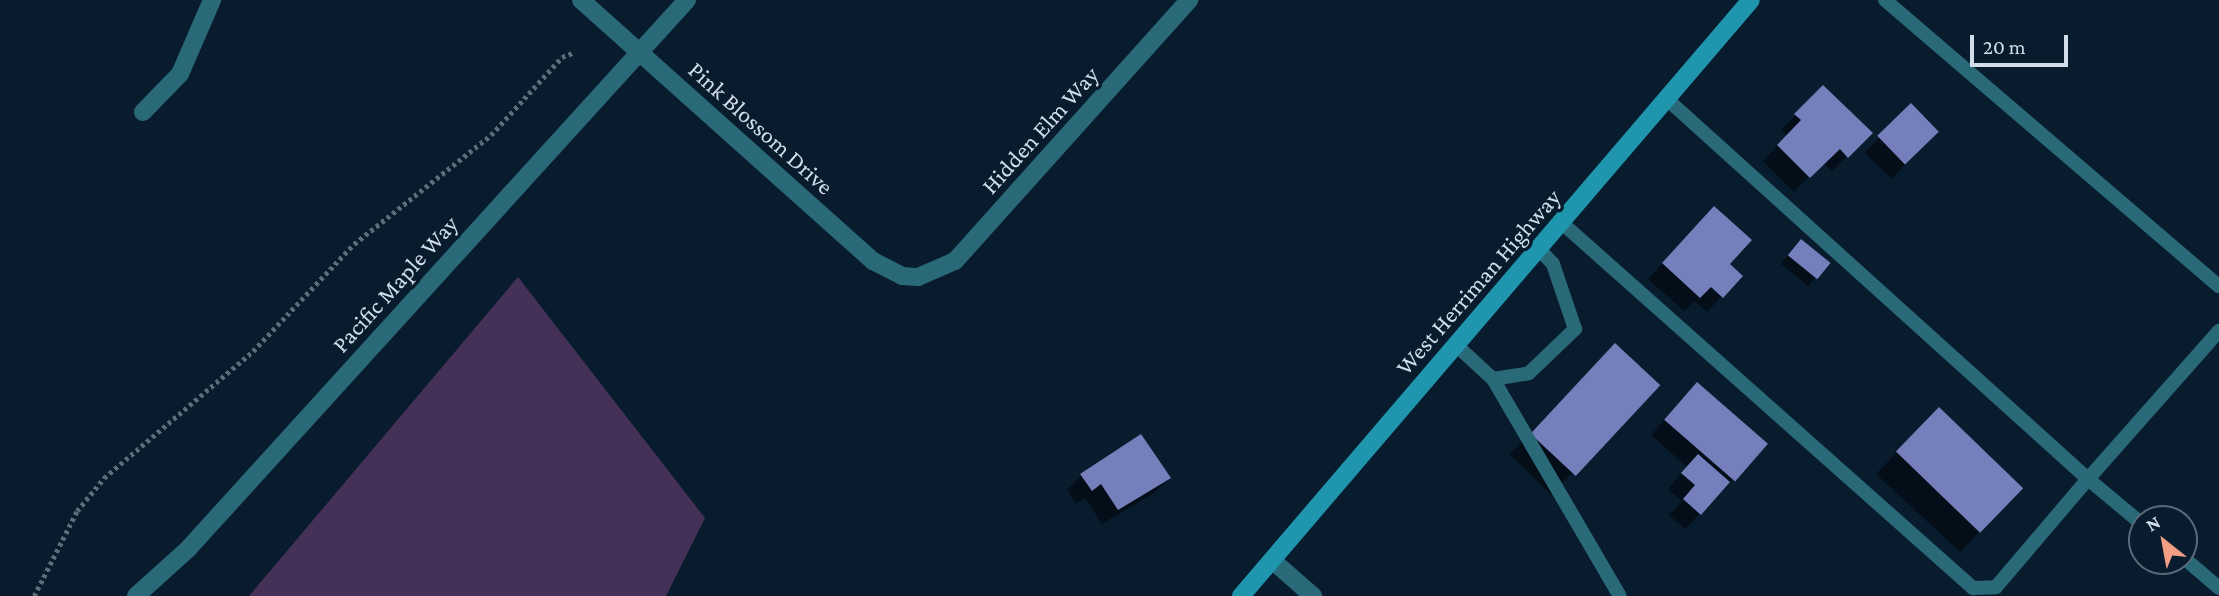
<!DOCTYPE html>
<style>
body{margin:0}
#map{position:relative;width:2219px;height:596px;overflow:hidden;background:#081c2e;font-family:"Crimson Pro",serif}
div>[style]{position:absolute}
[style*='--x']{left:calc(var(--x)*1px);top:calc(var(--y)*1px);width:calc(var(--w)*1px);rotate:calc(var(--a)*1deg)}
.green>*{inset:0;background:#453058}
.shadow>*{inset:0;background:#0007;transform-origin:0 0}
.building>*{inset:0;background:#757fbb;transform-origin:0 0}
.path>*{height:4.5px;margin-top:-2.25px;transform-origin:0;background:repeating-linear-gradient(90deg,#5b6c7b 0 3.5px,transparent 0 7px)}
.service>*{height:14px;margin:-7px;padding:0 7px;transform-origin:7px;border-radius:7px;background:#296978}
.minor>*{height:18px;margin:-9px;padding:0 9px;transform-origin:9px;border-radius:9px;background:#296978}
.secondary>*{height:18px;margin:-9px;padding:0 9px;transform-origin:9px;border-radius:9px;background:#1f95ae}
span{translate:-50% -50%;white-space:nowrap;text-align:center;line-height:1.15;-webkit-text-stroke:7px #081c2e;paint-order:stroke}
.street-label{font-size:24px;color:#d1deea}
.north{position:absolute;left:2128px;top:505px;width:70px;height:70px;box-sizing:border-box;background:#081c2e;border:2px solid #586a79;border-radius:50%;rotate:329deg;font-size:19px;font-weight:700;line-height:28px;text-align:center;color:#d1deea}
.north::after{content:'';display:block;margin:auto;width:24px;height:32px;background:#f39f85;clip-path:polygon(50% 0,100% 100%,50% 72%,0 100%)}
.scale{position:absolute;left:1970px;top:35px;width:98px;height:32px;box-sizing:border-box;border:4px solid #d1deea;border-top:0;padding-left:9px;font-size:21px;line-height:24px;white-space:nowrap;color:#d1deea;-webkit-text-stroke:5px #081c2e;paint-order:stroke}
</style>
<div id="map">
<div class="green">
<div style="clip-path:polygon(518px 277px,705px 518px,666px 596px,249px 596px)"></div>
</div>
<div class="shadow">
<div style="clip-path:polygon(1823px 87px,1870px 133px,1832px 171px,1823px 163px,1794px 192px,1763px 161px,1787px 136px,1781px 130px)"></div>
<div style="left:1910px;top:106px;width:37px;height:65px;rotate:44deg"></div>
<div style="clip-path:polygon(1699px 223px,1740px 276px,1707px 312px,1695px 301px,1684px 311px,1648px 279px)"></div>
<div style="clip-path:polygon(1793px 248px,1828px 264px,1808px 286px,1781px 264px)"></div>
<div style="left:1615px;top:345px;width:58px;height:152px;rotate:44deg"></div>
<div style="clip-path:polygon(1682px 399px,1733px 479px,1685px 529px,1669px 515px,1682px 501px,1668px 489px,1687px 467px,1651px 435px)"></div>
<div style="clip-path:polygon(1918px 430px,2022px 488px,1960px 552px,1876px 474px)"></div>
<div style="clip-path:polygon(1082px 475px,1169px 478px,1154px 493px,1102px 524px,1085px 498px,1076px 504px,1067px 490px)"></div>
</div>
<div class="building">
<div style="clip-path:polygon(1823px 85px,1873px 133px,1848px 158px,1840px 149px,1810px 178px,1777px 145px,1801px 120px,1794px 114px)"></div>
<div style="left:1911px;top:103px;width:40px;height:47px;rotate:46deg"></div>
<div style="clip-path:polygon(1714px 206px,1752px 240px,1730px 264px,1743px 276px,1723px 298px,1711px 287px,1700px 298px,1662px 263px)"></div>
<div style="left:1801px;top:239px;width:38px;height:21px;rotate:39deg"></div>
<div style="left:1615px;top:343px;width:62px;height:124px;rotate:43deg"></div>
<div style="left:1697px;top:382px;width:94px;height:50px;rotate:41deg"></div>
<div style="left:1939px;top:407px;width:117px;height:62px;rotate:44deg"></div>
<div style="clip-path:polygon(1141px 434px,1171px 478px,1118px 510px,1101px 484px,1092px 491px,1080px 474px)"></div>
<div style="clip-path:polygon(1698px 454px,1730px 482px,1701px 515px,1683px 499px,1695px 485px,1681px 473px)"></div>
</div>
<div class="path">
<div style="--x:34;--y:596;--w:95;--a:-63.2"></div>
<div style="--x:77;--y:511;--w:43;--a:-50.7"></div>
<div style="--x:104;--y:478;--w:196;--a:-40.4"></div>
<div style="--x:253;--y:351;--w:147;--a:-46.7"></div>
<div style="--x:354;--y:244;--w:175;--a:-38.5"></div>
<div style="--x:491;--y:135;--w:105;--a:-47.7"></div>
<div style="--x:562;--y:57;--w:14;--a:-21"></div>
</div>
<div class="service">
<div style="--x:1885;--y:0;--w:440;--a:40.6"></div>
<div style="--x:1562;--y:223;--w:550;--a:41.61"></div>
<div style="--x:1973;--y:588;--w:23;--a:-2"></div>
<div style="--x:1996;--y:587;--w:142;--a:-49.6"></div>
<div style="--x:2088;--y:479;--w:566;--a:-137.94"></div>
<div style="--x:1456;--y:345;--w:50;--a:42.6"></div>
<div style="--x:1493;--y:379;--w:251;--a:59.7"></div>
<div style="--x:1493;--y:379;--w:36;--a:-9"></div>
<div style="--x:1529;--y:373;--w:64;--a:-43.7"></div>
<div style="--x:1575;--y:329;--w:69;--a:-108.7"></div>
<div style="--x:1553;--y:264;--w:21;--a:-133"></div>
<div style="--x:2142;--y:524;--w:70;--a:-140.2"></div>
<div style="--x:2088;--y:479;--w:198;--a:-48.5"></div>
<div style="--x:2184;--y:558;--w:46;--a:40.6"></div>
</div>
<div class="minor">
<div style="--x:581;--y:0;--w:392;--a:41.8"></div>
<div style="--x:873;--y:261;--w:33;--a:27"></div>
<div style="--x:902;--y:276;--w:16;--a:4"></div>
<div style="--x:918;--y:277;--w:40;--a:-23.4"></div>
<div style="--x:955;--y:261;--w:351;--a:-48.1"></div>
<div style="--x:143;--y:112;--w:53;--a:-45.8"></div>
<div style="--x:180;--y:74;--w:81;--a:-66.6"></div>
<div style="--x:1272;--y:560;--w:55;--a:41.3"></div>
<div style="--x:136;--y:596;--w:70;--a:-42.1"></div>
<div style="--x:188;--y:549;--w:742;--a:-47.73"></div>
</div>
<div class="secondary">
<div style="--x:1241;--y:596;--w:784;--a:-49.45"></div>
</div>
<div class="street-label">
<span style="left:761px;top:128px;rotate:42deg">Pink Blossom Drive</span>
<span style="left:1040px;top:130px;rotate:-48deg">Hidden Elm Way</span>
<span style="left:1478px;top:282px;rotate:-49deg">West Herriman Highway</span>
<span style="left:395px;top:284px;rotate:-48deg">Pacific Maple Way</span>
</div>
<div class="north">N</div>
<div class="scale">20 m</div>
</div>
